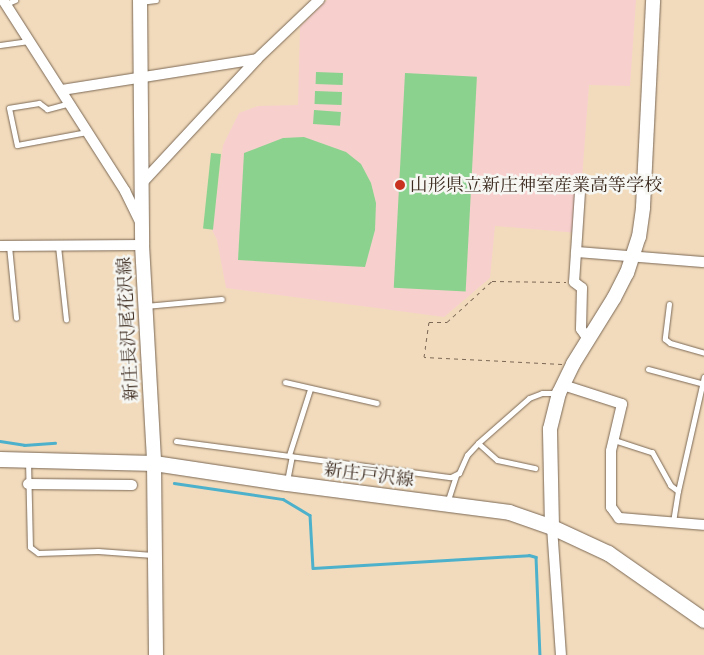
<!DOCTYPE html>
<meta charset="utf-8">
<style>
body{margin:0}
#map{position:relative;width:704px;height:655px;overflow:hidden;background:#f2dbbc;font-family:Alegreya,"Noto Serif JP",serif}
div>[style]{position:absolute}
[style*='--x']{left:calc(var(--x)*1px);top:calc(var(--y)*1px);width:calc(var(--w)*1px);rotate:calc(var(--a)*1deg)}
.built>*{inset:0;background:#f7d0ce}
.green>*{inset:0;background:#8ad28d;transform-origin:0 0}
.stream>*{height:2.5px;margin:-1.25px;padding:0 1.25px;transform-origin:1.25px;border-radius:1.25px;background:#4db1cc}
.path>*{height:1px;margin-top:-0.5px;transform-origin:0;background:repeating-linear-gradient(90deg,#7b6855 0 4px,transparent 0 8px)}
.roads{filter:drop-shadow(0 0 1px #7b6855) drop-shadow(0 0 1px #7b6855)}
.lane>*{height:5px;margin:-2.5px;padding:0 2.5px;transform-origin:2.5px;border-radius:2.5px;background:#fff}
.street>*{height:10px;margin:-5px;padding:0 5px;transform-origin:5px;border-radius:5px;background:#fff}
.secondary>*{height:14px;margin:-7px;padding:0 7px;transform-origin:7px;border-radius:7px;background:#fff}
.primary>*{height:15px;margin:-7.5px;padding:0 7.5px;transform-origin:7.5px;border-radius:7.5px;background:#fff}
.dots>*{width:14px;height:14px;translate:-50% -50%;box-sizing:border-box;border:2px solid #f6f6f2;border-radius:50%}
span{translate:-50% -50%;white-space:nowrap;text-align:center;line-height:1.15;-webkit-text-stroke:5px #f6f6f2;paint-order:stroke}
.poi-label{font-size:18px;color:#3b2a1e}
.left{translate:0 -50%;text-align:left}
.street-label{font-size:18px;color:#3b2a1e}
</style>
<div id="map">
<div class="built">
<div style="clip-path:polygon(327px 0,636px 0,630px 86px,589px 85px,578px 233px,495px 226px,490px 278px,444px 317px,226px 288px,217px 240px,212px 230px,223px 145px,239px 113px,258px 106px,298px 105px,300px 27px)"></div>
</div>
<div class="green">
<div style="left:316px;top:72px;width:27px;height:12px;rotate:2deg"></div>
<div style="left:405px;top:73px;width:72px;height:215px;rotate:3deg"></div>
<div style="left:315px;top:91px;width:27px;height:13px;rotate:2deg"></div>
<div style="left:314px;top:110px;width:27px;height:14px;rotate:4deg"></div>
<div style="clip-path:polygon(304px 137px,346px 152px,361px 164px,371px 183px,376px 203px,375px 230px,365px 267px,238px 260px,244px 153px,283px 138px)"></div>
<div style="left:211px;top:153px;width:10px;height:76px;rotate:6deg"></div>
</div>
<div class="stream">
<div style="--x:0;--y:441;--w:24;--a:9"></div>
<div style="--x:24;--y:445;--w:31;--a:-4"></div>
<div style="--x:174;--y:483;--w:110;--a:8.4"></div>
<div style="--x:283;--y:499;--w:31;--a:31"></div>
<div style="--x:310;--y:515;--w:53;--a:86.8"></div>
<div style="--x:313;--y:568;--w:216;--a:-3.4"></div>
<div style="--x:529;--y:555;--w:7;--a:16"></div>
<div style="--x:536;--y:557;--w:98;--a:87.7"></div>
</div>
<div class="path">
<div style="--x:562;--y:364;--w:138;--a:-177.1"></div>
<div style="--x:424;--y:357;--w:35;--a:-82"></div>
<div style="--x:429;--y:322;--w:18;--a:0"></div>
<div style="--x:447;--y:322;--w:61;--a:-42.3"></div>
<div style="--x:492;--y:281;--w:74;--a:0.8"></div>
</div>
<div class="roads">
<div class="lane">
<div style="--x:140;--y:2;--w:16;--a:-7"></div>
<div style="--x:6;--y:4;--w:10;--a:-24"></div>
<div style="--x:0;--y:45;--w:29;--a:-8"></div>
<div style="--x:70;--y:103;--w:24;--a:165"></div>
<div style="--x:47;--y:109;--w:10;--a:-143"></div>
<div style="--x:39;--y:103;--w:30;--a:171"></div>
<div style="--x:9;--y:108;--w:38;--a:78"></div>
<div style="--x:17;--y:145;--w:71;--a:-10.5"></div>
<div style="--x:9;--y:246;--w:72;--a:84.4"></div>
<div style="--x:58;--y:246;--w:74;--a:83.8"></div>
<div style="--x:669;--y:304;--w:35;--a:97"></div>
<div style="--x:665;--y:339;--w:6;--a:39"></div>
<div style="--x:670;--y:343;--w:35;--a:16"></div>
<div style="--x:145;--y:306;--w:77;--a:-5.2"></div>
<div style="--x:648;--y:369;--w:58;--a:15"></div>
<div style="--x:285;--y:382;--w:94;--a:12.9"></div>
<div style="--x:614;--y:440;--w:40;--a:18"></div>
<div style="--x:652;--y:452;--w:38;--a:61"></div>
<div style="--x:670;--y:485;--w:10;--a:37"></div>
<div style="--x:176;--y:441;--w:277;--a:7.5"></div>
<div style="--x:451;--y:477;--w:9;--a:-27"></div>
<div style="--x:459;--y:473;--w:20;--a:-66"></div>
<div style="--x:467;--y:455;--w:16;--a:-47"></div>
<div style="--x:478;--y:443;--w:68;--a:-41.4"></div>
<div style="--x:529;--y:398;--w:14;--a:-21"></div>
<div style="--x:542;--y:393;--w:17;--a:0"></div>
<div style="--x:478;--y:443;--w:25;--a:42"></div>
<div style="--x:497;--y:460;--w:39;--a:12"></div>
<div style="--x:289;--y:455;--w:69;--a:-72.3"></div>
<div style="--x:28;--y:460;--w:87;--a:88.7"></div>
<div style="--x:30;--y:547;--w:10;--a:37"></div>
<div style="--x:38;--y:553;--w:60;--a:-1.9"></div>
<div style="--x:98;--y:551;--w:55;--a:4.2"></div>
<div style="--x:287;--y:481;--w:25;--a:-79"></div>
<div style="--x:447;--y:503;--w:29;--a:-72"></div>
<div style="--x:673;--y:522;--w:31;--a:-81"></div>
<div style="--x:678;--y:491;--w:117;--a:-77.2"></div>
</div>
<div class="street">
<div style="--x:3;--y:0;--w:227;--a:57.4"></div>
<div style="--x:125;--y:191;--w:34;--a:64"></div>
<div style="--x:62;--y:90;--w:197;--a:-9"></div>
<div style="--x:141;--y:184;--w:171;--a:-47.1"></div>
<div style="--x:257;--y:59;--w:86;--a:-43.6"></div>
<div style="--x:580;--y:192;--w:90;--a:93.8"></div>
<div style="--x:574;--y:282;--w:10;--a:37"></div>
<div style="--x:582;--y:288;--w:41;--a:91.4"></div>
<div style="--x:581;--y:329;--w:12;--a:55"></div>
<div style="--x:0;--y:246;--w:142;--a:-0.4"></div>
<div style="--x:576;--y:252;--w:128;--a:4.5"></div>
<div style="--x:563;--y:385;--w:62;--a:17.9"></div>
<div style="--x:622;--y:404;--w:48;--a:103.2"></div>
<div style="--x:611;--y:451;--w:56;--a:90"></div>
<div style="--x:611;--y:507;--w:14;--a:54"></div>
<div style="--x:619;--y:518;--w:85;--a:4.7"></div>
<div style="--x:28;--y:484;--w:104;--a:0.6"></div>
<div style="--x:552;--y:527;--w:128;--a:86"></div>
</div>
<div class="secondary">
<div style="--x:140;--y:0;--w:245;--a:89.5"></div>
<div style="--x:142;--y:245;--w:218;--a:86.8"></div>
<div style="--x:154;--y:463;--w:192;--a:89.4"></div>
<div style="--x:552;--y:527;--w:98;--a:-91.2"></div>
<div style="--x:550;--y:429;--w:37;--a:-76"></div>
<div style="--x:559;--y:393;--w:32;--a:-64"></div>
<div style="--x:573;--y:364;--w:78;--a:-58.2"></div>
<div style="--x:614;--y:298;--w:28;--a:-63"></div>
<div style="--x:627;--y:273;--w:38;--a:-72"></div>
<div style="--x:639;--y:237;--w:30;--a:-82"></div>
<div style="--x:643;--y:207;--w:207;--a:-87.2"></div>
</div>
<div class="primary">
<div style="--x:0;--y:459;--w:154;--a:1.5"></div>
<div style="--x:154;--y:463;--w:134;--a:8.6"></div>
<div style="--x:287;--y:483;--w:224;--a:7.4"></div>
<div style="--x:509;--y:512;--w:46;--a:19.2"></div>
<div style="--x:552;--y:527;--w:62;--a:24.9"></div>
<div style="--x:608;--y:553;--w:117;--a:34.9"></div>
</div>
</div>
<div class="dots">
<div style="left:400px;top:185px;background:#c8321e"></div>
</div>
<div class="poi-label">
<span class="left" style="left:410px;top:185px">山形県立新庄神室産業高等学校</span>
</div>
<div class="street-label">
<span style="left:128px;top:329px;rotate:-93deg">新庄長沢尾花沢線</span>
<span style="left:369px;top:475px;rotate:7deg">新庄戸沢線</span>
</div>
</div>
